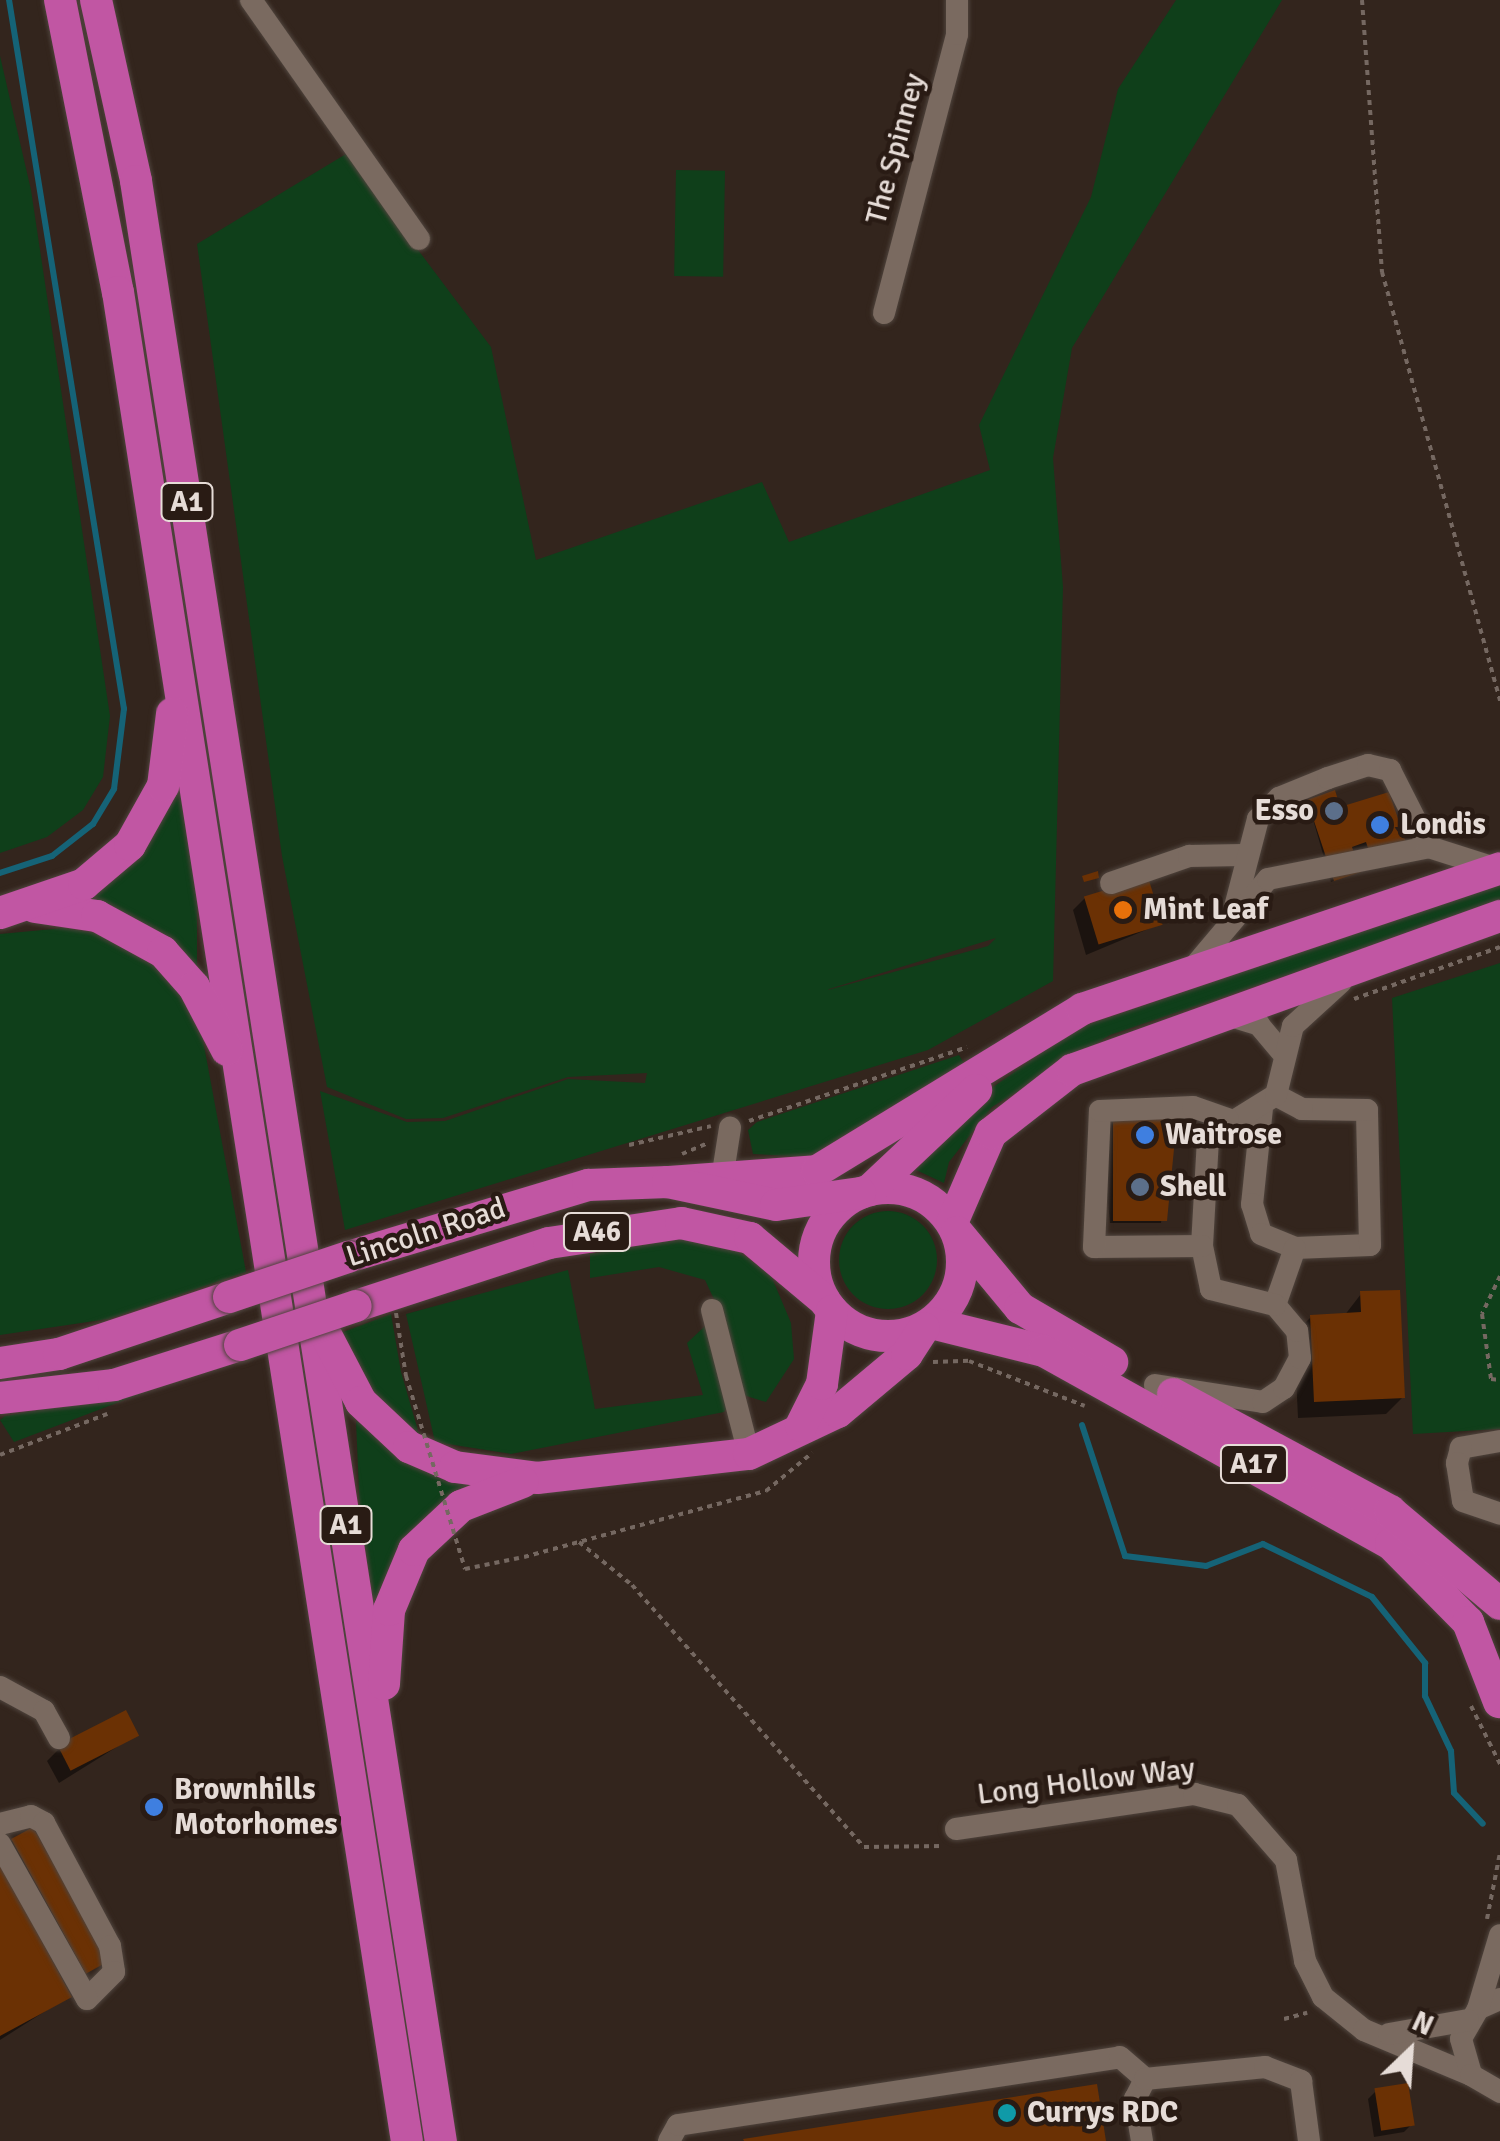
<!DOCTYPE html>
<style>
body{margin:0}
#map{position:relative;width:1500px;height:2141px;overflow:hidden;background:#33251d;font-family:Signika,sans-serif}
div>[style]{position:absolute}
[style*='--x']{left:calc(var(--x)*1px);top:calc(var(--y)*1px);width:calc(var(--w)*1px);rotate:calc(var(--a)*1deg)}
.green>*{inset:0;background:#0f3f1a;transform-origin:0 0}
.round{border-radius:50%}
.shadow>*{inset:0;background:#0007;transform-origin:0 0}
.stream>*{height:6px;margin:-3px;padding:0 3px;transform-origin:3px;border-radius:3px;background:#156377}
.building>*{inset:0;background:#6b3104;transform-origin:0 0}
.path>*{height:4px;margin-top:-2px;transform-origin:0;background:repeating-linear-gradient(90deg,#756861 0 5px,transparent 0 10px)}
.roads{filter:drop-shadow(0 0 2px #4f443d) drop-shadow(0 0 2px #4f443d)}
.minor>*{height:22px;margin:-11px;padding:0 11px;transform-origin:11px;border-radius:11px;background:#7a6a60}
.highway>*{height:32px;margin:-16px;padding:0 16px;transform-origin:16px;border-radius:16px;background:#c156a3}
.highway>.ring{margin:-16px;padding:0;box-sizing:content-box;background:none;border:32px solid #c156a3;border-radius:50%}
.path-bridge>*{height:4px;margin-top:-2px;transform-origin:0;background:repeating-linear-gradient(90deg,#756861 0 5px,transparent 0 10px)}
.bridges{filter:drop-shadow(0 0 2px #4f443d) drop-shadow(0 0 2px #4f443d)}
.highway-bridge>*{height:32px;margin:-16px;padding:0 16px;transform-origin:16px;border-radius:16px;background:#c156a3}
.dots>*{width:28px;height:28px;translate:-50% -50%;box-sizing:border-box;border:5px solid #291b14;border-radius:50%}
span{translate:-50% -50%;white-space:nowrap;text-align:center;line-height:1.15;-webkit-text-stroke:9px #291b14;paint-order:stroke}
.shield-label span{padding:2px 8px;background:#291b14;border:2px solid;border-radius:8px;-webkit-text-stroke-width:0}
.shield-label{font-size:28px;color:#e6dcd7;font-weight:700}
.street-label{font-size:30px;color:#e6dcd7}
.poi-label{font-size:30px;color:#e6dcd7;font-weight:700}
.right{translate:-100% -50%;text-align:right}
.left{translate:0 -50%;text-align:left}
.north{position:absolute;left:1360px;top:2001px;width:100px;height:100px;-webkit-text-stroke:8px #291b14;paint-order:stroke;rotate:25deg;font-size:28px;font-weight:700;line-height:40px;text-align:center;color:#e6dcd7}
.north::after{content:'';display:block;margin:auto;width:35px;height:45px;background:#e6dcd7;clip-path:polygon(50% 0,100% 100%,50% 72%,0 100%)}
</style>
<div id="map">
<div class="green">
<div style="clip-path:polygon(evenodd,1176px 0,1282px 0,1072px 348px,1053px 458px,1063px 587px,1053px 981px,928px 1050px,345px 1230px,320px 1091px,407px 1122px,445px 1121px,568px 1079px,645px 1083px,647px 1073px,568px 1077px,443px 1118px,406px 1119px,327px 1087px,282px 856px,197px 244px,346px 154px,491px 347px,536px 560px,762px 482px,789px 542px,990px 470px,979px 425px,1091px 197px,1118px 89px,1176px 0,996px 938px,988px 946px,828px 990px,829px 989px,996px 938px)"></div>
<div style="clip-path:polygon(0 56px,31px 190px,110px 716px,103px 777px,83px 810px,47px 837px,0 853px)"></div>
<div style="left:676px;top:170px;width:49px;height:106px;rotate:1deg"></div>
<div style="clip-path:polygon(179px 773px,197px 888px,197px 968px,70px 901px)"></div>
<div style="clip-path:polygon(1500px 883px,1500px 903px,1110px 1035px,992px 1107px,949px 1162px,944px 1183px,916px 1170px,986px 1092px,1076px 1029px)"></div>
<div style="clip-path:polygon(64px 928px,96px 933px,165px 968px,200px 1024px,246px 1272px,108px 1319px,0 1335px,0 934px)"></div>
<div style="clip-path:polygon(1500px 963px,1500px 1429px,1413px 1434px,1392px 998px)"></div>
<div style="clip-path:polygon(959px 1055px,967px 1068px,828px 1158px,753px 1154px,748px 1130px,757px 1122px)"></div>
<div class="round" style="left:839px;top:1211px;width:98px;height:98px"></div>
<div style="clip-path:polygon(684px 1238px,732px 1248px,770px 1273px,791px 1323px,794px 1359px,766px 1402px,737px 1393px,724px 1412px,511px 1454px,435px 1442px,406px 1314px,568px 1270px,595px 1409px,703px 1395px,687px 1343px,720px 1312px,705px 1280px,659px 1267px,590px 1278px,590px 1254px)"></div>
<div style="clip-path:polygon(391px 1314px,401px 1372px,419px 1434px,373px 1396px,344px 1341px,343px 1332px)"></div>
<div style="clip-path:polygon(151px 1390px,14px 1442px,0 1420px,5px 1416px)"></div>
<div style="clip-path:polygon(356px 1421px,475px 1481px,375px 1616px,360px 1514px)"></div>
</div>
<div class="shadow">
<div style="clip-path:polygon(1308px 802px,1339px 810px,1391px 857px,1331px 882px)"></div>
<div style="clip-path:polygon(1085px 898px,1160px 924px,1086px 955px,1073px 910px)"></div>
<div style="clip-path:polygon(1114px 1121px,1174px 1121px,1161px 1223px,1110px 1223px,1101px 1133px)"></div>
<div style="clip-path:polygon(1361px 1294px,1403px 1397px,1386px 1414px,1298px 1418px,1294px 1334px,1311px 1317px,1344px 1316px)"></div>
<div style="clip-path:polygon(136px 1735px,59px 1783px,47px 1761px,59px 1749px)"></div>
<div style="left:32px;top:1830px;width:151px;height:40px;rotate:61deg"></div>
<div style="clip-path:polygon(0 1880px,69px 1996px,0 2040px)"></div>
<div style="clip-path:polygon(1376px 2091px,1412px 2124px,1404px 2132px,1374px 2137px,1368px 2099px)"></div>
</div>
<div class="stream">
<div style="--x:0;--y:873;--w:55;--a:-18.1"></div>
<div style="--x:52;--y:856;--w:52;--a:-38"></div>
<div style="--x:93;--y:824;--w:41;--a:-59"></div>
<div style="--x:114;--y:789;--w:81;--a:-82.9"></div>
<div style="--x:124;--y:709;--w:718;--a:-99.21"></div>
<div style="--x:1082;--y:1425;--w:138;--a:71.8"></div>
<div style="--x:1125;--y:1556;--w:82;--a:7"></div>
<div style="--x:1206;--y:1566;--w:61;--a:-21.1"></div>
<div style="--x:1263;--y:1544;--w:121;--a:25.9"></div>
<div style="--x:1372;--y:1597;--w:85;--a:51.2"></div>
<div style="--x:1425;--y:1663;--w:33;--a:90"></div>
<div style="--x:1425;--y:1696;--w:61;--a:64.7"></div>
<div style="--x:1451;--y:1751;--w:42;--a:85.9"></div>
<div style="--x:1454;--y:1793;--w:42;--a:46.9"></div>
</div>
<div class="building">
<div style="clip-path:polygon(1335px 790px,1340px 807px,1389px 792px,1407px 845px,1371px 857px,1366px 842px,1352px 847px,1361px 872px,1334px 881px,1307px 800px)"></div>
<div style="clip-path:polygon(1098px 871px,1099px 878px,1084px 882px,1082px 876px)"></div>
<div style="left:1148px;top:877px;width:50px;height:67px;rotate:73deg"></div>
<div style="clip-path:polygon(1113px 1118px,1177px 1118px,1167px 1221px,1113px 1221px)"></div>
<div style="clip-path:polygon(1400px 1290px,1405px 1398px,1314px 1402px,1310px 1315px,1361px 1312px,1360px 1291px)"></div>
<div style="left:126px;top:1710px;width:29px;height:77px;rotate:63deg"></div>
<div style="left:33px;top:1827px;width:154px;height:25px;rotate:61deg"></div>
<div style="clip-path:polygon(0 1864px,72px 1997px,0 2036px)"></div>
<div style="left:1408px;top:2083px;width:43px;height:34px;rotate:81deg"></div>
<div style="clip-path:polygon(1097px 2084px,1106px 2141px,744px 2141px,743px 2139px)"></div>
</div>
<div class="path">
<div style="--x:1362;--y:0;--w:273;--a:85.8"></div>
<div style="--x:1382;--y:272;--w:445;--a:74.6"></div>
<div style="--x:1354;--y:999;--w:155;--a:-19.6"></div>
<div style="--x:749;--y:1121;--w:230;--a:-18.7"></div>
<div style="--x:629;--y:1145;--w:84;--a:-13"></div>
<div style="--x:682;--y:1154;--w:26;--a:-23"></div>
<div style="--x:1500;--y:1276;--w:42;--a:115.3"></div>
<div style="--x:1482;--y:1314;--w:66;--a:82.1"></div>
<div style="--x:1491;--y:1379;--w:9;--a:6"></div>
<div style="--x:933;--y:1362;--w:36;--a:-2"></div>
<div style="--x:969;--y:1361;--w:124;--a:21.2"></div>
<div style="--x:0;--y:1455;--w:115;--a:-21"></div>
<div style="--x:579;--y:1542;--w:68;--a:39.1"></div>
<div style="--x:632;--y:1585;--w:350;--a:48.5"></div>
<div style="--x:864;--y:1847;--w:79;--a:-0.7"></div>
<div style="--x:524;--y:1557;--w:251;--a:-15.3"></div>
<div style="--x:766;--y:1491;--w:60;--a:-39.6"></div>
<div style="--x:1471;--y:1706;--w:65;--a:63.4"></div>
<div style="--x:1487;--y:1919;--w:67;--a:-78.9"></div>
<div style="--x:1284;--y:2019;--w:24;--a:-15"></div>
</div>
<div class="roads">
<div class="minor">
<div style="--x:251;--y:0;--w:292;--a:54.9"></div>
<div style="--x:884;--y:313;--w:288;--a:-75.3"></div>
<div style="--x:957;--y:34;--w:34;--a:-90"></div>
<div style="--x:1111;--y:883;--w:83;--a:-19.1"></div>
<div style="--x:1189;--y:856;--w:53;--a:-1.1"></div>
<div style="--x:1235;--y:907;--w:91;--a:-75.4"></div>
<div style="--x:1258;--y:819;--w:30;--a:-45"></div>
<div style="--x:1279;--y:798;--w:53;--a:-22.2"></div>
<div style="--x:1328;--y:778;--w:42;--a:-18"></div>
<div style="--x:1368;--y:765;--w:23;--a:13"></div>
<div style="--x:1390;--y:770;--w:86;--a:63.1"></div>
<div style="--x:1193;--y:968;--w:116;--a:-49.9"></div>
<div style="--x:1268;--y:879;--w:164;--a:-11.2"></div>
<div style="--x:1429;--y:847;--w:72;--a:17.7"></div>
<div style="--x:1224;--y:1014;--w:37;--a:17"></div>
<div style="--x:1259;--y:1025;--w:34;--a:50"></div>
<div style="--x:1262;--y:1108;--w:97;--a:95.9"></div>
<div style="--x:1252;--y:1204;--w:31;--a:73"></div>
<div style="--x:1261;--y:1234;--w:37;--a:22"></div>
<div style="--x:1295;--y:1248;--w:75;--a:-2.3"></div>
<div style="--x:1370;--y:1245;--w:135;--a:-91.3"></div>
<div style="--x:1367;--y:1110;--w:65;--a:-179.1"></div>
<div style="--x:1302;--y:1109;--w:30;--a:-152"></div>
<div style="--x:722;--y:1179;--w:52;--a:-81.1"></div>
<div style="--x:1202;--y:1246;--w:109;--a:-86.8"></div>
<div style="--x:1208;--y:1137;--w:80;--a:-31.7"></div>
<div style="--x:1276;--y:1095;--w:71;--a:-76.2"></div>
<div style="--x:1293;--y:1026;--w:65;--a:-42.5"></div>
<div style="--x:1275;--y:1305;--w:60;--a:-70.7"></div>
<div style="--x:712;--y:1310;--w:149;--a:75.6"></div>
<div style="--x:1155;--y:1385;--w:109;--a:8.9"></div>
<div style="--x:1263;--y:1402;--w:25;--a:-34"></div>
<div style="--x:1284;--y:1388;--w:34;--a:-62"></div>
<div style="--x:1300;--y:1358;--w:27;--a:-96"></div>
<div style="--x:1297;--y:1331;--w:34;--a:-130"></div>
<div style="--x:1275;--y:1305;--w:66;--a:-166"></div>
<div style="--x:1211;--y:1289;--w:44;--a:-101.8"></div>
<div style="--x:1202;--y:1246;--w:108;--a:179.5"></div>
<div style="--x:1094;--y:1247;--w:136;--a:-87.5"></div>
<div style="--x:1100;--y:1111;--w:93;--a:-2.5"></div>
<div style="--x:1193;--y:1107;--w:37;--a:19"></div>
<div style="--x:1500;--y:1441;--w:40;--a:170"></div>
<div style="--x:1461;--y:1448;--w:16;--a:105"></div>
<div style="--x:1457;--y:1463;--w:38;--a:81"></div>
<div style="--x:1463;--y:1501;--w:39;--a:19"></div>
<div style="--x:0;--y:1687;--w:50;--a:28.6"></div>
<div style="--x:44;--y:1711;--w:31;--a:61"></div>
<div style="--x:0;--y:1824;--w:32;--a:-14"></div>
<div style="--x:31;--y:1816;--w:15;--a:28"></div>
<div style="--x:44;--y:1823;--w:140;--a:61.8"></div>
<div style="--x:110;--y:1946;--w:26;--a:81"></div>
<div style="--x:114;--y:1972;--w:38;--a:135"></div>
<div style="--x:87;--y:1999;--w:178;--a:-119.3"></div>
<div style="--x:956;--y:1829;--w:241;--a:-8.4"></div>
<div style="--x:1194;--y:1794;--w:45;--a:14"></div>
<div style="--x:1238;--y:1805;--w:73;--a:48.9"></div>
<div style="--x:1286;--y:1860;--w:103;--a:79.3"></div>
<div style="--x:1305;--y:1961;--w:40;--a:63.4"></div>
<div style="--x:1323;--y:1997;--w:53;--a:38.8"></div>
<div style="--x:1364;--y:2030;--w:116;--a:22.8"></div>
<div style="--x:1500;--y:1999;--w:24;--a:156"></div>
<div style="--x:1478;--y:2009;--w:34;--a:120"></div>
<div style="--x:1461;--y:2039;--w:37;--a:74"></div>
<div style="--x:1471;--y:2075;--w:34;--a:30"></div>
<div style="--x:1478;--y:2009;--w:77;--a:-73.4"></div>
<div style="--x:1389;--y:2034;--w:80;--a:-10"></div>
<div style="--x:669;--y:2141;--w:18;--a:-61"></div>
<div style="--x:678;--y:2125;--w:447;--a:-8.7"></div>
<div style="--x:1120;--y:2057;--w:33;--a:41"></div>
<div style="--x:1142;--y:2141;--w:43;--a:-99.5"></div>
<div style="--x:1135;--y:2099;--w:22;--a:-63"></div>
<div style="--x:1145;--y:2079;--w:121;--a:-5.7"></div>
<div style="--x:1265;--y:2067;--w:39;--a:21"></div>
<div style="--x:1301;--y:2081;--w:61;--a:82.4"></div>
</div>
<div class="highway">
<div style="--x:60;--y:0;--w:298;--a:78.8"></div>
<div style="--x:118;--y:292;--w:1871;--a:81.12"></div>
<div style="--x:96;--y:0;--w:185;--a:77.5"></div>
<div style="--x:136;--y:181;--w:1984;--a:81.16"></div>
<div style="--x:35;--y:907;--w:63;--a:8.3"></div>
<div style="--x:97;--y:916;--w:75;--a:28.6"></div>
<div style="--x:163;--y:952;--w:47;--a:48.5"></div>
<div style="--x:194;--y:987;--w:71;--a:62.4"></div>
<div style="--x:0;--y:913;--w:89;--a:-19"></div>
<div style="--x:84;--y:884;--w:60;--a:-40.3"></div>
<div style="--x:130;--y:845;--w:68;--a:-60.8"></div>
<div style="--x:163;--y:786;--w:73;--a:-82.9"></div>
<div style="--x:668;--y:1182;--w:149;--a:-4.2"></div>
<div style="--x:817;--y:1171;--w:311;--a:-31.4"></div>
<div style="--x:1082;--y:1009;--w:441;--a:-18.6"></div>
<div class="ring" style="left:814px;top:1188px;width:116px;height:116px"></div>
<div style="--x:870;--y:1190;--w:146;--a:-43.3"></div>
<div style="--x:952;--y:1223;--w:98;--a:-66.6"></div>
<div style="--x:991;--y:1133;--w:103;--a:-37.9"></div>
<div style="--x:1072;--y:1070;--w:455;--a:-19.8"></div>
<div style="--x:957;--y:1232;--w:99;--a:50.3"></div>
<div style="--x:1020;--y:1308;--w:107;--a:30.4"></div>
<div style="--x:348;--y:1257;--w:251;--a:-16.7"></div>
<div style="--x:588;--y:1185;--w:80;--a:-2.1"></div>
<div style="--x:668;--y:1182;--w:110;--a:12"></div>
<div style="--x:776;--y:1205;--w:85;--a:-8.1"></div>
<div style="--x:356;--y:1306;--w:203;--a:-18.1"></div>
<div style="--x:549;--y:1243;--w:134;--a:-8.6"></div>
<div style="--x:681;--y:1223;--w:71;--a:12.3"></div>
<div style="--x:750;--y:1238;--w:97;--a:40"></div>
<div style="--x:931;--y:1323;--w:116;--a:13.9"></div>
<div style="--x:1044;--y:1351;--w:397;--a:29.1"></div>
<div style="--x:1391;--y:1544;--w:110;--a:45.4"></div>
<div style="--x:1468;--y:1622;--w:86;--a:68.8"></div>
<div style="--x:327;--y:1337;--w:73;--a:62.4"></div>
<div style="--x:361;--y:1402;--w:66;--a:43.2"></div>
<div style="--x:409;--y:1447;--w:50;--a:23.5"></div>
<div style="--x:455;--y:1467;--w:83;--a:7.6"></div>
<div style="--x:537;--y:1478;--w:213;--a:-6.5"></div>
<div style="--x:749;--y:1454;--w:98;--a:-25.3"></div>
<div style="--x:838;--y:1412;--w:90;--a:-40"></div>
<div style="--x:907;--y:1354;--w:31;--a:-57"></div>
<div style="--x:0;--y:1363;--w:60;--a:-8.7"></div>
<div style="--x:59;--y:1354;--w:179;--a:-18.5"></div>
<div style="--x:1173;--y:1394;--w:247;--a:28.3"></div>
<div style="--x:1390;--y:1511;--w:144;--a:40.2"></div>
<div style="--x:0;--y:1398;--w:115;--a:-6.5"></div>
<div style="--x:114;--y:1385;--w:132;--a:-17.6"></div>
<div style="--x:801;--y:1426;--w:47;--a:-63.4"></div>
<div style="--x:822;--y:1384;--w:74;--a:-82.2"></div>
<div style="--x:384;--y:1684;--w:74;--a:-86.1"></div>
<div style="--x:389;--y:1610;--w:65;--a:-67.4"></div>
<div style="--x:414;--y:1550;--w:64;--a:-43.1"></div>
<div style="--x:461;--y:1506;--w:66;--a:-21.2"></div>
</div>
</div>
<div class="path-bridge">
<div style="--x:396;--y:1313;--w:64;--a:81"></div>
<div style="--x:406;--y:1376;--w:202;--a:73"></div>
<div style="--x:465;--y:1569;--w:60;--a:-11.5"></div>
</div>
<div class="bridges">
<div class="highway-bridge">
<div style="--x:229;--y:1297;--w:126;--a:-18.6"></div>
<div style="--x:240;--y:1345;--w:122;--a:-18.6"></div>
</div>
</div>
<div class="dots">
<div style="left:1334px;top:811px;background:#5c6f8a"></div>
<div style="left:1380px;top:825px;background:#3f7fe0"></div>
<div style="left:1123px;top:910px;background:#e8710a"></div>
<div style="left:1145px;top:1135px;background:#3f7fe0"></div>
<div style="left:1140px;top:1187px;background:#5c6f8a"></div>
<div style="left:154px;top:1807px;background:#3f7fe0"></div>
<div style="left:1007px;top:2113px;background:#0f9aa8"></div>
</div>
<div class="shield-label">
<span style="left:187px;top:502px">A1</span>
<span style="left:597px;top:1232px">A46</span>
<span style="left:1254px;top:1464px">A17</span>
<span style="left:346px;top:1525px">A1</span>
</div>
<div class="street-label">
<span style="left:896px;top:149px;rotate:-75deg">The Spinney</span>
<span style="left:426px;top:1233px;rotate:-18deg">Lincoln Road</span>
<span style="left:1086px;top:1782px;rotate:-7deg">Long Hollow Way</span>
</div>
<div class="poi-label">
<span class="right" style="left:1314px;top:811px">Esso</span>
<span class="left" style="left:1400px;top:825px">Londis</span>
<span class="left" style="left:1143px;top:910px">Mint Leaf</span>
<span class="left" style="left:1165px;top:1135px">Waitrose</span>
<span class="left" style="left:1160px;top:1187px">Shell</span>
<span class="left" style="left:174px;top:1807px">Brownhills<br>Motorhomes</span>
<span class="left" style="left:1027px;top:2113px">Currys RDC</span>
</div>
<div class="north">N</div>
</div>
